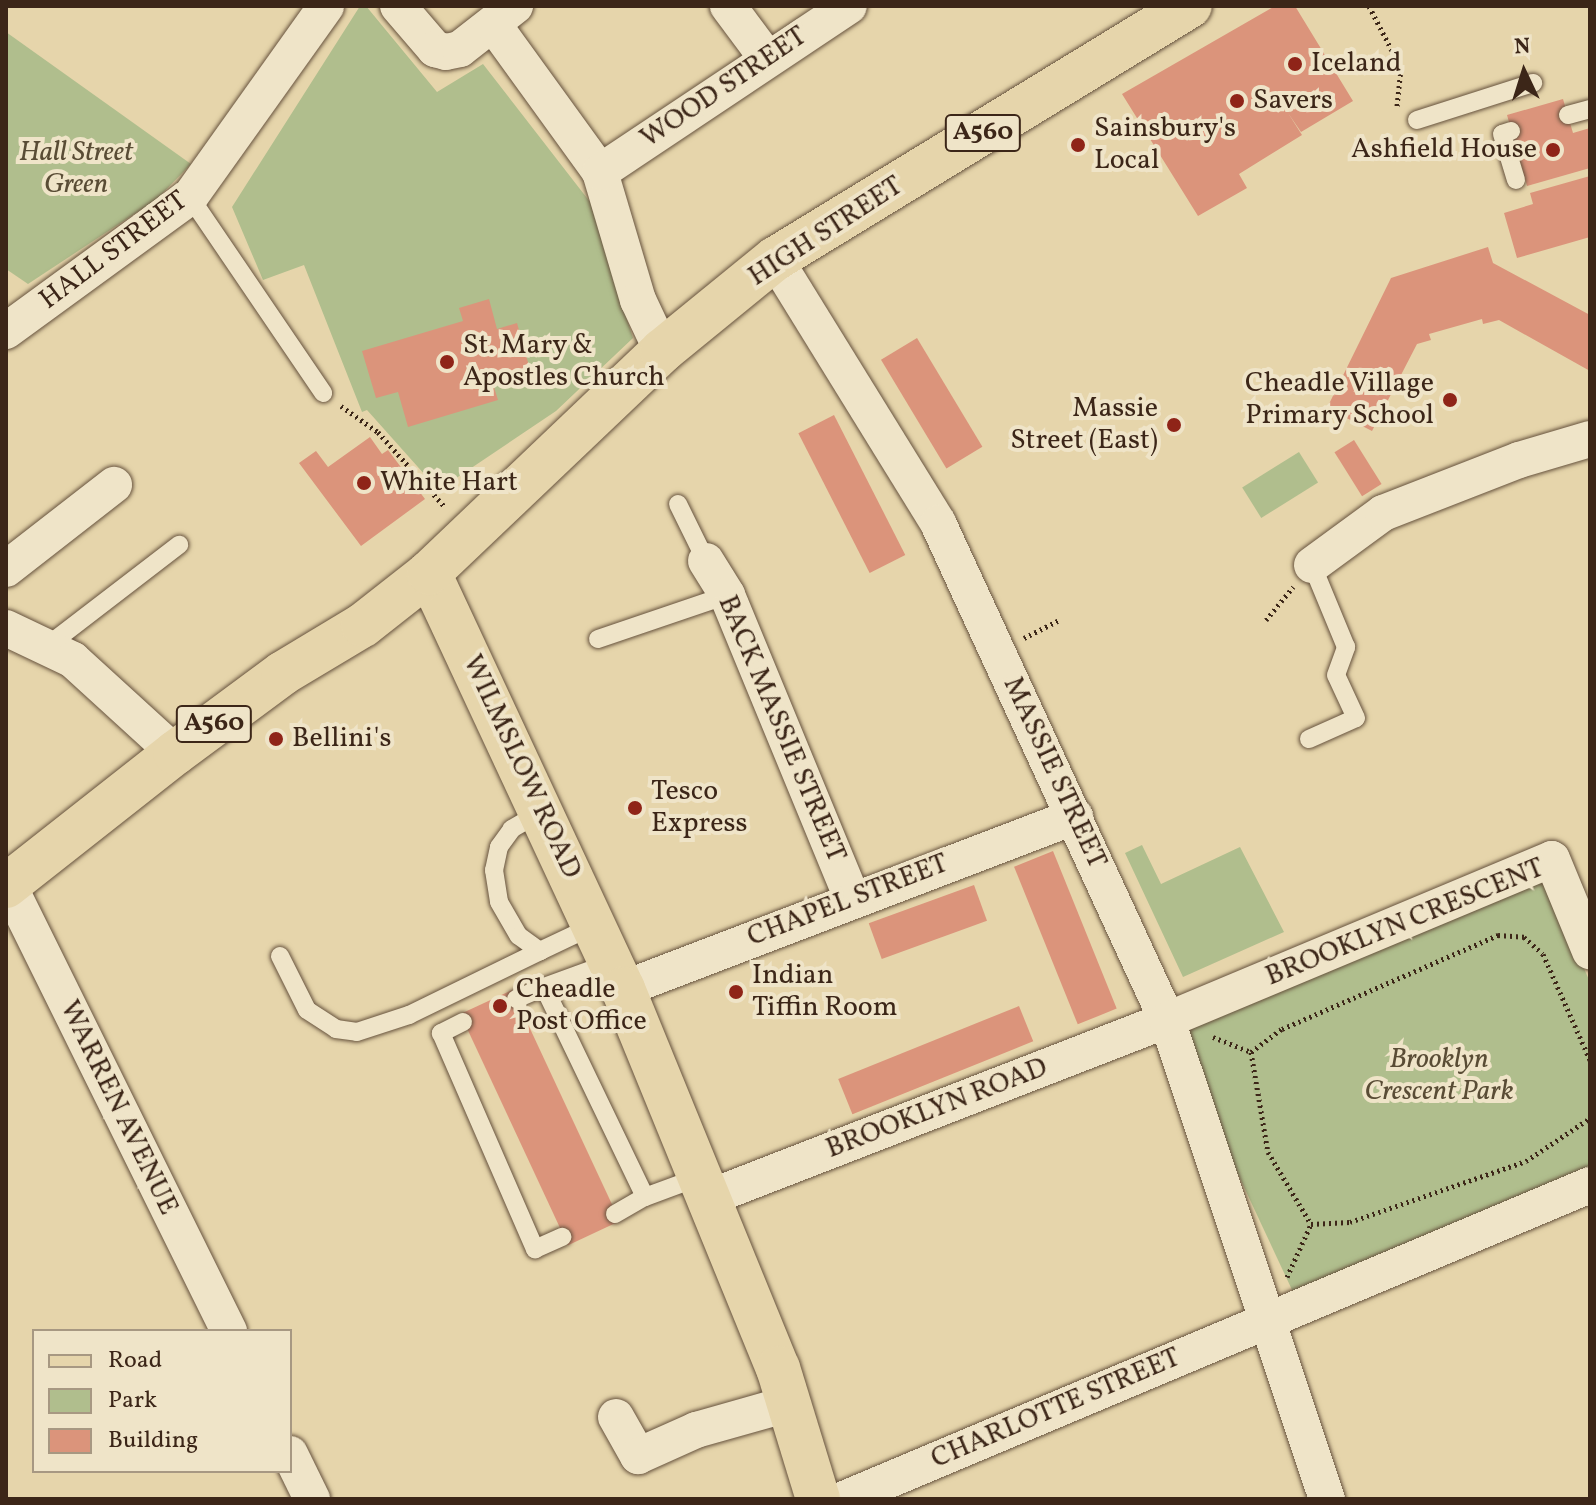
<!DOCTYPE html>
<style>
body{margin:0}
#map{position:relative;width:1596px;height:1505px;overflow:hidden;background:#e6d5ab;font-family:Vollkorn,serif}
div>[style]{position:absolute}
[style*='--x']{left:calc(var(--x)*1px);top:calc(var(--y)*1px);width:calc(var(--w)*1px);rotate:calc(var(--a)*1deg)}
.green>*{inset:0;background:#b0be8d;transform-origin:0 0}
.building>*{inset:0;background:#db947b;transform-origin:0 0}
.path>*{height:5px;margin-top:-2.5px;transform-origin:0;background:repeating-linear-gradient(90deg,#3c2618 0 2px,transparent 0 6px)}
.roads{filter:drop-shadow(0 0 2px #66523d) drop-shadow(0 0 2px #66523d)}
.service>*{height:18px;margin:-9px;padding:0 9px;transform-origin:9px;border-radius:9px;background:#efe4c8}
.minor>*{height:36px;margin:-18px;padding:0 18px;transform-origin:18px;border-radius:18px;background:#efe4c8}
.primary>*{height:44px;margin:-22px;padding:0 22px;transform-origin:22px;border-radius:22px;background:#e6d5ab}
.dots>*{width:22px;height:22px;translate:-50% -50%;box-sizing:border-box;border:4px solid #efe4c8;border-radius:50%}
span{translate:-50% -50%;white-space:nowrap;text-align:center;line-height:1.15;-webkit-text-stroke:8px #efe4c8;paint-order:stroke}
.shield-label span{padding:2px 6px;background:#efe4c8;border:2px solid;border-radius:6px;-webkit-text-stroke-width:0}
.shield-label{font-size:26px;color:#3c2618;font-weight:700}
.poi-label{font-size:28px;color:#3c2618}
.left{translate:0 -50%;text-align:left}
.right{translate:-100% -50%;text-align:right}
.street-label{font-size:28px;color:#3c2618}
.park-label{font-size:28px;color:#594c35;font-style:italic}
.frame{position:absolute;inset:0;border:8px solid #3c2618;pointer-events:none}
.legend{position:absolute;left:32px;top:1329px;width:260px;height:144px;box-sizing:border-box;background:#efe4c8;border:2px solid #a79882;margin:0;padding:10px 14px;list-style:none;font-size:24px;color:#3c2618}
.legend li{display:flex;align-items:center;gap:16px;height:40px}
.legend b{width:40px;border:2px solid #a79882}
.north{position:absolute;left:1484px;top:32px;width:80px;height:80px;-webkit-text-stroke:6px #efe4c8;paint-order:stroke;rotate:356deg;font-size:22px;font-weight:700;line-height:32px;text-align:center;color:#3c2618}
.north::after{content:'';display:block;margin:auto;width:28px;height:36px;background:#3c2618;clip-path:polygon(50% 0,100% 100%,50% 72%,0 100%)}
</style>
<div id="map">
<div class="green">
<div style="clip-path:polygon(360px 6px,366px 6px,437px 92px,483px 64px,590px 202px,633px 338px,556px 411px,443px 487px,434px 485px,367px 410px,362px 412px,304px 265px,263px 280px,232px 207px)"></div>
<div style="clip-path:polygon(6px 32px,191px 164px,157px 199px,28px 284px,6px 269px)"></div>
<div style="left:1299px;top:452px;width:36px;height:67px;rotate:58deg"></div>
<div style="clip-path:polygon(1142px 845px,1161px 884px,1240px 847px,1284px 932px,1183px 977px,1125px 853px)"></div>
<div style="clip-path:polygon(1542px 874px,1590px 982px,1590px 1175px,1293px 1292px,1171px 1031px)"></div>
</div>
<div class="building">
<div style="clip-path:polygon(1275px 6px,1295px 6px,1353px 101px,1301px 132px,1288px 113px,1302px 135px,1239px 174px,1247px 188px,1198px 216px,1122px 94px)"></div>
<div style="clip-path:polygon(1563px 99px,1573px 133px,1590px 128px,1590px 168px,1527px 186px,1507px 115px)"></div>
<div style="clip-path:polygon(1590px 176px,1590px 237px,1517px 258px,1504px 213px,1533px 204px,1530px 193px)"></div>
<div style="clip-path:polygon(1488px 247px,1493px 263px,1590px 315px,1590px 371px,1499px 320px,1483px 324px,1482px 319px,1429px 334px,1431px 340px,1417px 344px,1372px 431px,1327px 408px,1391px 278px)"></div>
<div style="clip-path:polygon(489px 299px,497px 329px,517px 323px,531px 373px,493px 384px,498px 400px,408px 427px,398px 392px,376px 398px,362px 351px,463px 321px,459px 308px)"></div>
<div style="left:917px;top:338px;width:127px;height:42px;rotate:59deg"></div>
<div style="left:834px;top:415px;width:157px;height:40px;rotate:63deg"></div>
<div style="clip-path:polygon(370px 437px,382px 454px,388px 450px,425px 499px,361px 546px,299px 463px,316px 451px,328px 467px)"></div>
<div style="left:1354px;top:440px;width:52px;height:23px;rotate:58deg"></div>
<div style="left:1053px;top:851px;width:170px;height:42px;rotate:68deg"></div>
<div style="left:974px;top:885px;width:38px;height:112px;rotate:70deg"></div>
<div style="left:512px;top:990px;width:255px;height:57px;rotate:65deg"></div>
<div style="left:1019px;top:1006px;width:38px;height:195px;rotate:68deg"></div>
</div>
<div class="path">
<div style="--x:1369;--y:6;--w:70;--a:62.7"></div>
<div style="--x:1401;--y:68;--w:39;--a:96"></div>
<div style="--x:341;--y:406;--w:45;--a:35.1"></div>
<div style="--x:378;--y:432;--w:101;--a:48.2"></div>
<div style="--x:1266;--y:620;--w:43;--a:-50.7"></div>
<div style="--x:1024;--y:638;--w:39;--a:-27"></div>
<div style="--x:1213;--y:1037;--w:41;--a:21.5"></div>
<div style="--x:1251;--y:1052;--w:101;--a:80.4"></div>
<div style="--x:1268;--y:1152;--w:84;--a:59.2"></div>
<div style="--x:1311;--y:1224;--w:39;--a:-3"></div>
<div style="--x:1350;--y:1222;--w:186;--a:-19.1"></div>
<div style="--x:1526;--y:1161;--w:77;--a:-33.9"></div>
<div style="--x:1251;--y:1052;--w:39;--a:-37"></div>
<div style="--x:1282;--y:1029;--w:236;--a:-23.5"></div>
<div style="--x:1498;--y:935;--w:26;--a:4"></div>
<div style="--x:1524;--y:937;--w:25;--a:42"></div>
<div style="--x:1543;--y:954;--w:116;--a:66.1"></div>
<div style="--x:1287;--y:1277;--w:58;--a:-65.6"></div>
</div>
<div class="roads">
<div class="service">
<div style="--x:1568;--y:115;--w:23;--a:-15"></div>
<div style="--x:1417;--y:120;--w:122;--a:-17.7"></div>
<div style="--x:1511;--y:131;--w:9;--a:162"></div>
<div style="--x:1502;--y:134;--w:48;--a:73.1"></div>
<div style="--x:190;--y:197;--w:237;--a:55.8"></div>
<div style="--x:678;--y:504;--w:64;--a:63.8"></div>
<div style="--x:598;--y:639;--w:136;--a:-18.8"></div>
<div style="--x:46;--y:647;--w:168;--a:-37.5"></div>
<div style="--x:1309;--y:739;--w:51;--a:-24.1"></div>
<div style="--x:1356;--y:718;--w:47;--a:-114.9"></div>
<div style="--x:1336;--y:675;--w:30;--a:-70"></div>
<div style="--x:1346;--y:647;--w:89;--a:-112.5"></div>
<div style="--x:541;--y:812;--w:34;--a:150"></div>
<div style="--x:512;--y:829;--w:22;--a:126"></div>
<div style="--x:499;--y:847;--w:24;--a:102"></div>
<div style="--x:494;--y:870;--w:32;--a:81"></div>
<div style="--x:499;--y:902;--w:39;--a:60"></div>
<div style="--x:519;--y:936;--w:26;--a:36"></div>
<div style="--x:540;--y:951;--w:61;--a:-25.3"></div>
<div style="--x:280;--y:956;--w:60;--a:63.4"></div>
<div style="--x:307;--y:1010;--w:35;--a:33"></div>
<div style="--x:336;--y:1029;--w:21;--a:8"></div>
<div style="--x:357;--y:1032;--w:55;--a:-18.1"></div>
<div style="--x:409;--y:1015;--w:148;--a:-26"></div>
<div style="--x:610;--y:963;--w:70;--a:160"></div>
<div style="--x:544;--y:987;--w:233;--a:64.3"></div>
<div style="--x:645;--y:1197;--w:58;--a:-20.3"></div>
<div style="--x:516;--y:999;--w:30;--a:-23"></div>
<div style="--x:463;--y:1022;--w:25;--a:153"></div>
<div style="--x:441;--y:1033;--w:236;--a:66.5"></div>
<div style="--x:535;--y:1249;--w:30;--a:-24"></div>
<div style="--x:615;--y:1214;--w:34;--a:-30"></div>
</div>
<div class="minor">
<div style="--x:398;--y:6;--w:57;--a:49.3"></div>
<div style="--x:435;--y:49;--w:11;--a:15"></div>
<div style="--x:446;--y:52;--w:14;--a:-12"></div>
<div style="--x:460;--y:49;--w:70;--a:-38"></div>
<div style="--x:728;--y:6;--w:64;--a:53.3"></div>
<div style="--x:493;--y:24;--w:183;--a:54.1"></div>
<div style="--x:600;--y:172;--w:134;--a:73.5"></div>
<div style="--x:638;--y:300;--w:56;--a:64.8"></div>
<div style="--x:600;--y:172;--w:299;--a:-33.7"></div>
<div style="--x:775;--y:259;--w:310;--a:58.3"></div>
<div style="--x:938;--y:523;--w:547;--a:65.26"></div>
<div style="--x:1167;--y:1020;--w:505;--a:71.53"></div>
<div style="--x:6;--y:331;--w:228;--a:-36.1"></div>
<div style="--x:190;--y:197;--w:234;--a:-54.5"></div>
<div style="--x:706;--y:561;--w:40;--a:58"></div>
<div style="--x:727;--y:595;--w:329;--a:67.6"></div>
<div style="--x:1312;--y:565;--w:88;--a:-36.2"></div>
<div style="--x:1383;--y:513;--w:146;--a:-21.3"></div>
<div style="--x:1519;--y:460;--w:74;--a:-16.5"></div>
<div style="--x:6;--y:569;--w:137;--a:-37.9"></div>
<div style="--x:6;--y:628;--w:74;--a:25.5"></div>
<div style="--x:73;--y:660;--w:138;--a:42.4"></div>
<div style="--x:8;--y:884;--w:499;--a:63.7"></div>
<div style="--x:623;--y:989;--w:484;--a:-20.9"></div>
<div style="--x:708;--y:1198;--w:492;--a:-21.2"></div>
<div style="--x:1167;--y:1020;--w:417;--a:-22.7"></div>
<div style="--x:1552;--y:859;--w:100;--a:67.6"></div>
<div style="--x:616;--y:1417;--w:45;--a:60.6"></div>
<div style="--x:638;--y:1456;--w:64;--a:-24.1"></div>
<div style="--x:696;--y:1430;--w:96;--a:-15.8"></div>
<div style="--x:290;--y:1454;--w:50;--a:63.9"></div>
<div style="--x:844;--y:1499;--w:809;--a:-22.83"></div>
</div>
<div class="primary">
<div style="--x:429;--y:573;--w:459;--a:65"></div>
<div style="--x:623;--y:989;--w:409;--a:67.8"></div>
<div style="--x:778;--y:1368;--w:137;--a:73"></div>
<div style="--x:6;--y:886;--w:215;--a:-38.2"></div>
<div style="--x:175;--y:753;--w:134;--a:-36.5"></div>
<div style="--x:283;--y:673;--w:93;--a:-31"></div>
<div style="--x:363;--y:625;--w:84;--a:-38.2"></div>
<div style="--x:429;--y:573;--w:322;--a:-43.6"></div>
<div style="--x:662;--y:351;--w:146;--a:-39.2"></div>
<div style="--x:775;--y:259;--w:486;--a:-31.4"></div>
</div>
</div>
<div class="dots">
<div style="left:1295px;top:64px;background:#8f2418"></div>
<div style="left:1237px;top:101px;background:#8f2418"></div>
<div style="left:1078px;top:145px;background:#8f2418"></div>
<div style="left:1553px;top:150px;background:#8f2418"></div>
<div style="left:447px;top:362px;background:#8f2418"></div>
<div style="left:1450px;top:400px;background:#8f2418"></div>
<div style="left:1174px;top:425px;background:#8f2418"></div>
<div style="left:364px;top:483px;background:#8f2418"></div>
<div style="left:276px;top:739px;background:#8f2418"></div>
<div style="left:635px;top:808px;background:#8f2418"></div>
<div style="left:736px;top:992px;background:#8f2418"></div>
<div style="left:500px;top:1006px;background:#8f2418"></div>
</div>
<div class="shield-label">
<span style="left:983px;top:133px">A560</span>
<span style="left:214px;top:724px">A560</span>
</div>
<div class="poi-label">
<span class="left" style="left:1311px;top:64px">Iceland</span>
<span class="left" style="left:1253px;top:101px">Savers</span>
<span class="left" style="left:1094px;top:145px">Sainsbury's<br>Local</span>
<span class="right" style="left:1537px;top:150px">Ashfield House</span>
<span class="left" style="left:463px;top:362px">St. Mary &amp;<br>Apostles Church</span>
<span class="right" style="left:1434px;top:400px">Cheadle Village<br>Primary School</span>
<span class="right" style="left:1158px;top:425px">Massie<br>Street (East)</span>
<span class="left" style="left:380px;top:483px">White Hart</span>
<span class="left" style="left:292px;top:739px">Bellini's</span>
<span class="left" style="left:651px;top:808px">Tesco<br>Express</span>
<span class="left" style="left:752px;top:992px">Indian<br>Tiffin Room</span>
<span class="left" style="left:516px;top:1006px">Cheadle<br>Post Office</span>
</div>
<div class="street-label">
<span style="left:724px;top:88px;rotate:-34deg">WOOD STREET</span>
<span style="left:826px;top:232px;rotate:-33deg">HIGH STREET</span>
<span style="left:114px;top:251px;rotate:-37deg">HALL STREET</span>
<span style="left:781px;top:729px;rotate:67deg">BACK MASSIE STREET</span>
<span style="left:521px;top:767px;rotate:65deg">WILMSLOW ROAD</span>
<span style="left:1054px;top:773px;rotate:65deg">MASSIE STREET</span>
<span style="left:848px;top:901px;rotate:-21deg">CHAPEL STREET</span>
<span style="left:1405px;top:923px;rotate:-22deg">BROOKLYN CRESCENT</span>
<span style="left:118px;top:1108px;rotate:64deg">WARREN AVENUE</span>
<span style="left:937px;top:1109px;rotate:-21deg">BROOKLYN ROAD</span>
<span style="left:1056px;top:1409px;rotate:-23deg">CHARLOTTE STREET</span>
</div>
<div class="park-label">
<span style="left:76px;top:169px">Hall Street<br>Green</span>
<span style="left:1439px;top:1076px">Brooklyn<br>Crescent Park</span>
</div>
<div class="frame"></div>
<ul class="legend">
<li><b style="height:10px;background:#e6d5ab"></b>Road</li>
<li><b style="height:22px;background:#b0be8d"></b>Park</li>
<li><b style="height:22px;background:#db947b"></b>Building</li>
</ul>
<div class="north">N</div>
</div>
